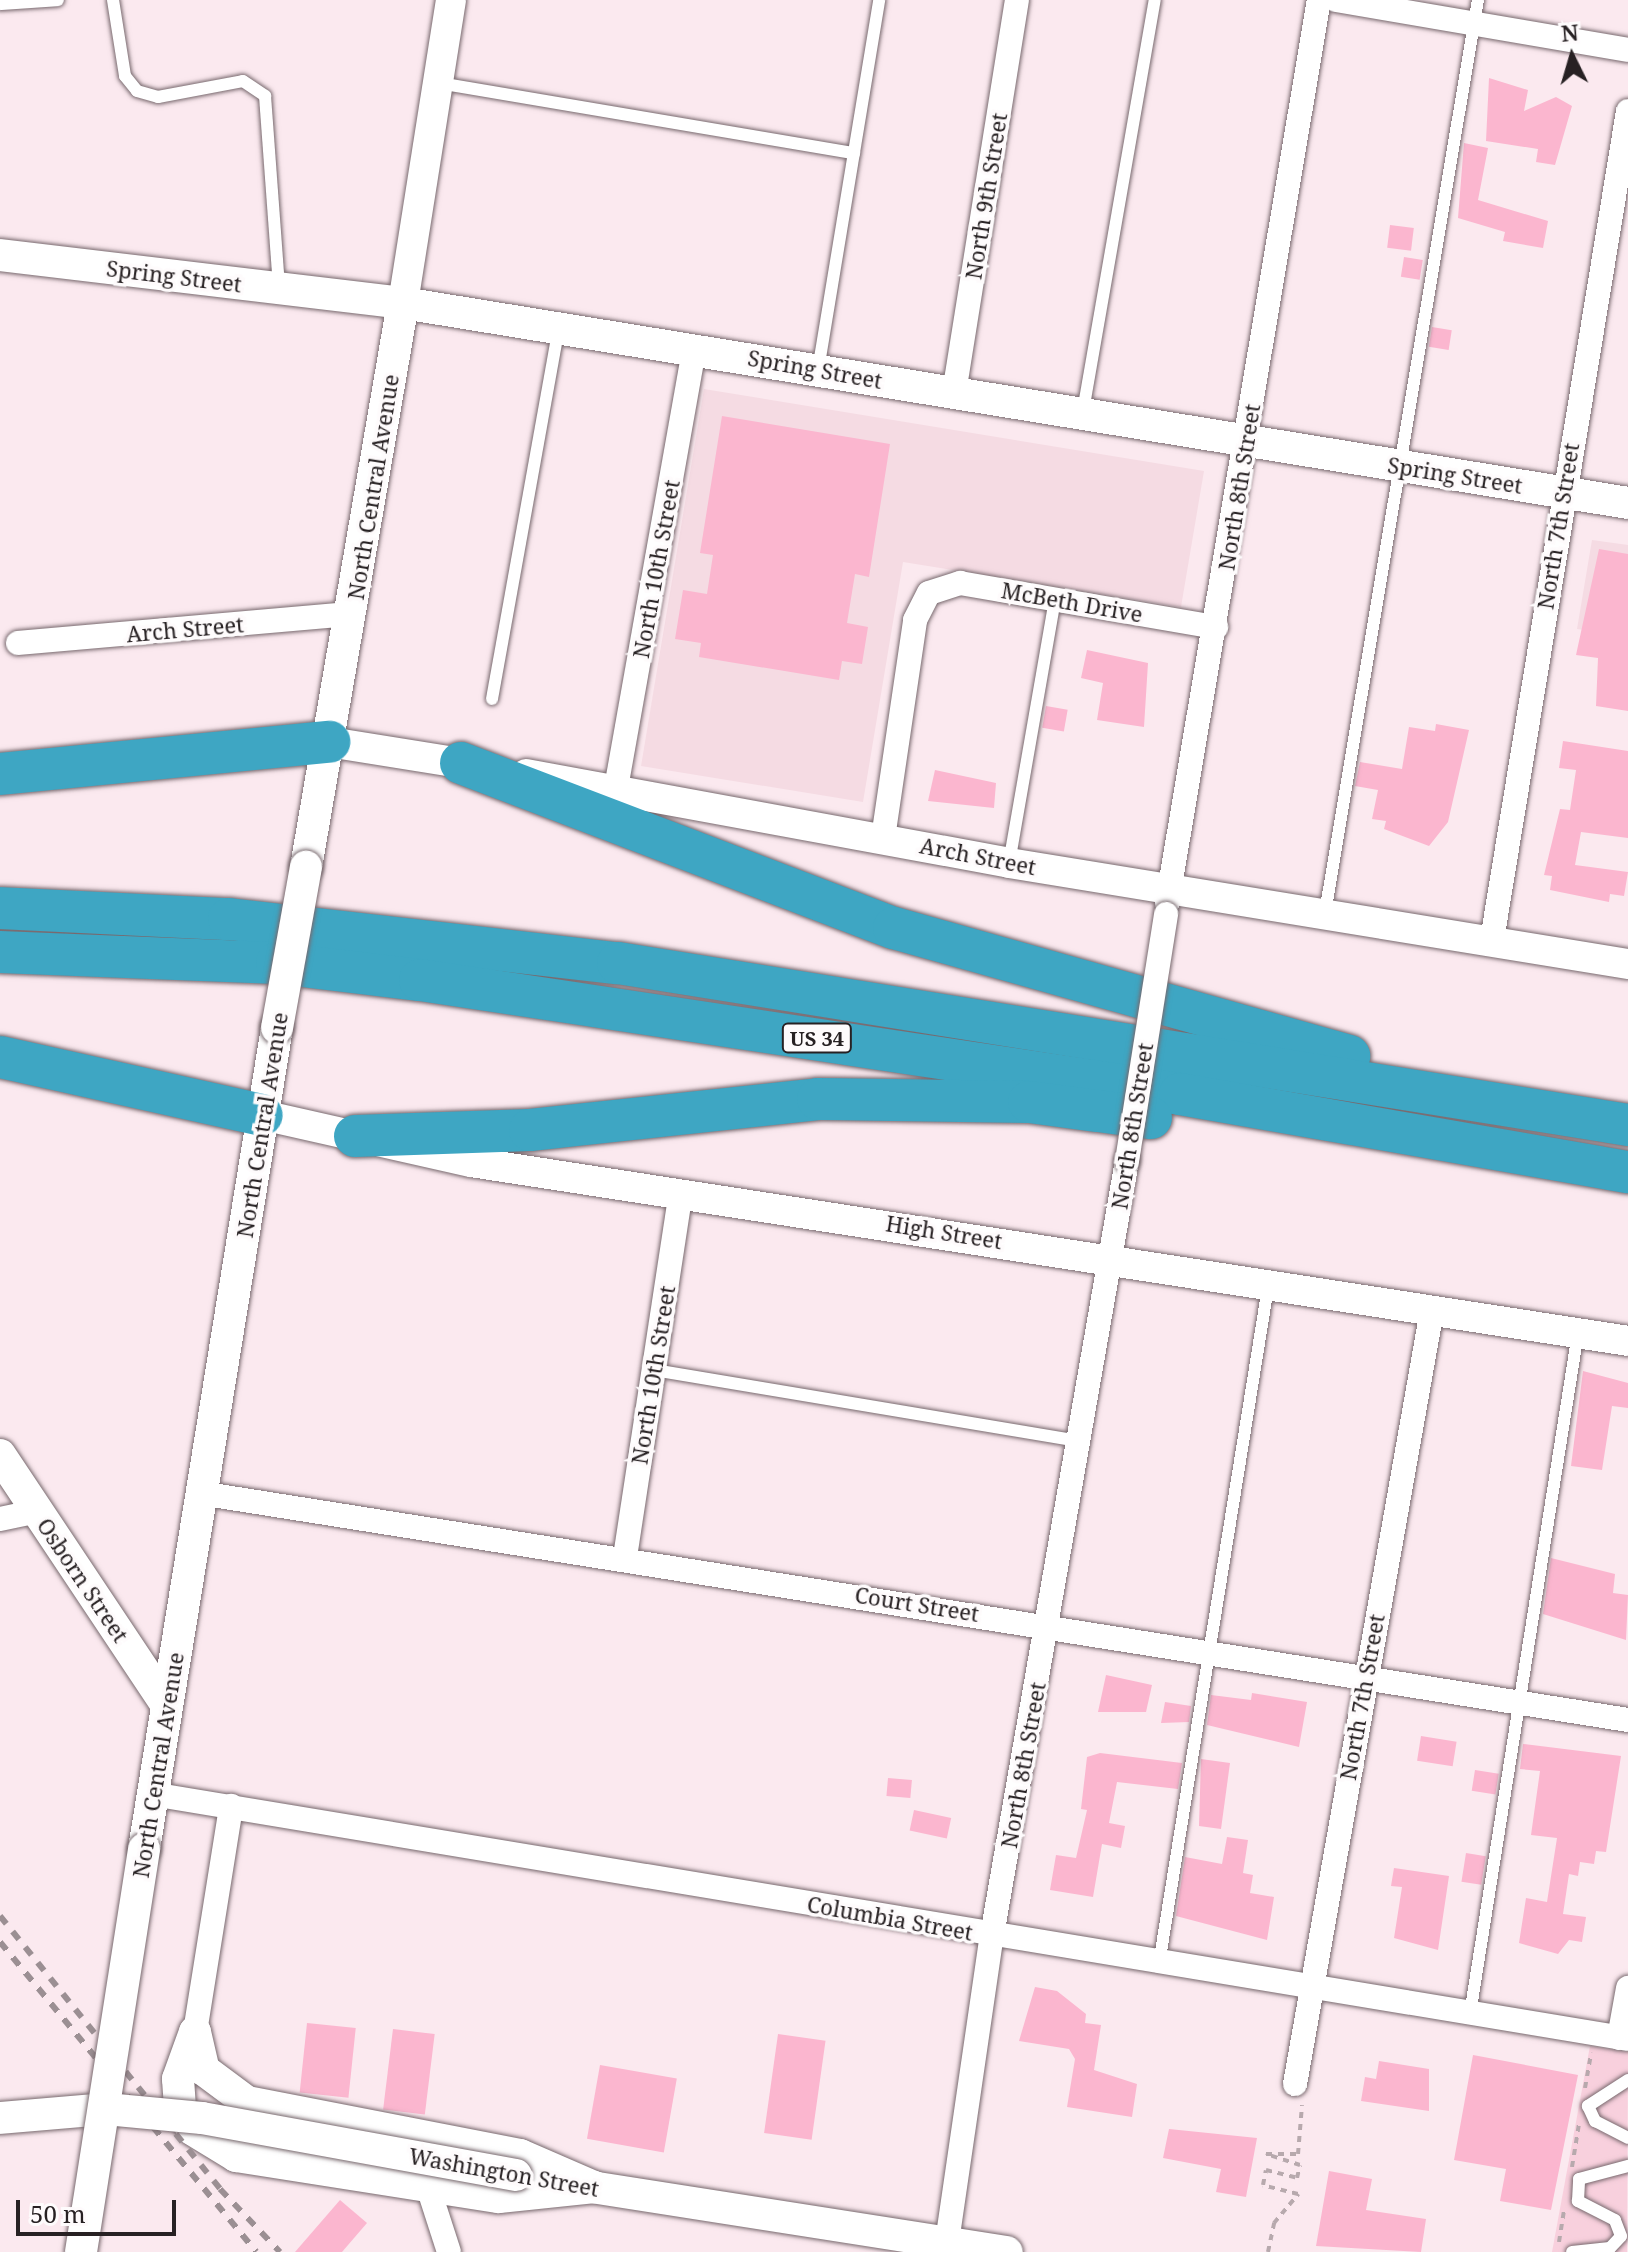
<!DOCTYPE html>
<style>
body{margin:0}
#map{position:relative;width:1628px;height:2252px;overflow:hidden;background:#fbe9ef;font-family:"Noto Serif",serif}
div>[style]{position:absolute}
[style*='--x']{left:calc(var(--x)*1px);top:calc(var(--y)*1px);width:calc(var(--w)*1px);rotate:calc(var(--a)*1deg)}
.built>*{inset:0;background:#f5dbe3}
.green>*{inset:0;background:#f8d0dd}
.building>*{inset:0;background:#fbb6cf;transform-origin:0 0}
.path>*{height:4px;margin-top:-2px;transform-origin:0;background:repeating-linear-gradient(90deg,#b7a9ad 0 6px,transparent 0 12px)}
.roads{filter:drop-shadow(0 0 2px #78696e) drop-shadow(0 0 2px #78696e)}
.service>*{height:12px;margin:-6px;padding:0 6px;transform-origin:6px;border-radius:6px;background:#fff}
.minor>*{height:24px;margin:-12px;padding:0 12px;transform-origin:12px;border-radius:12px;background:#fff}
.tertiary>*{height:30px;margin:-15px;padding:0 15px;transform-origin:15px;border-radius:15px;background:#fff}
.secondary>*{height:32px;margin:-16px;padding:0 16px;transform-origin:16px;border-radius:16px;background:#fff}
.motorway>*{height:42px;margin:-21px;padding:0 21px;transform-origin:21px;border-radius:21px;background:#3ea6c3}
.rail>*{height:6px;margin-top:-3px;transform-origin:0;background:repeating-linear-gradient(90deg,#9b8f93 0 10px,transparent 0 20px)}
.bridges{filter:drop-shadow(0 0 2px #78696e) drop-shadow(0 0 2px #78696e)}
.minor-bridge>*{height:24px;margin:-12px;padding:0 12px;transform-origin:12px;border-radius:12px;background:#fff}
.secondary-bridge>*{height:32px;margin:-16px;padding:0 16px;transform-origin:16px;border-radius:16px;background:#fff}
span{translate:-50% -50%;white-space:nowrap;text-align:center;line-height:1.15;-webkit-text-stroke:7px #fefbfc;paint-order:stroke}
.shield-label span{padding:2px 6px;background:#fefbfc;border:2px solid;border-radius:6px;-webkit-text-stroke-width:0}
.shield-label{font-size:20px;color:#272123;font-weight:700}
.street-label{font-size:22px;color:#272123}
.north{position:absolute;left:1532px;top:16px;width:80px;height:80px;-webkit-text-stroke:6px #fefbfc;paint-order:stroke;rotate:355deg;font-size:22px;font-weight:700;line-height:32px;text-align:center;color:#272123}
.north::after{content:'';display:block;margin:auto;width:28px;height:36px;background:#272123;clip-path:polygon(50% 0,100% 100%,50% 72%,0 100%)}
.scale{position:absolute;left:16px;top:2200px;width:160px;height:36px;box-sizing:border-box;border:4px solid #272123;border-top:0;padding-left:10px;font-size:24px;line-height:28px;white-space:nowrap;color:#272123;-webkit-text-stroke:6px #fefbfc;paint-order:stroke}
</style>
<div id="map">
<div class="built">
<div style="clip-path:polygon(704px 389px,1204px 471px,1181px 607px,903px 562px,863px 802px,641px 766px)"></div>
<div style="clip-path:polygon(1592px 540px,1628px 545px,1628px 636px,1577px 629px)"></div>
</div>
<div class="green">
<div style="clip-path:polygon(1590px 2046px,1628px 2052px,1627px 2252px,1552px 2252px)"></div>
</div>
<div class="building">
<div style="clip-path:polygon(1489px 78px,1528px 90px,1524px 111px,1556px 97px,1572px 106px,1555px 165px,1536px 162px,1538px 149px,1486px 141px)"></div>
<div style="clip-path:polygon(1464px 143px,1488px 148px,1478px 200px,1548px 221px,1543px 248px,1503px 241px,1505px 232px,1458px 218px)"></div>
<div style="left:1390px;top:225px;width:24px;height:23px;rotate:7deg"></div>
<div style="left:1404px;top:257px;width:19px;height:20px;rotate:9deg"></div>
<div style="left:1432px;top:327px;width:20px;height:20px;rotate:9deg"></div>
<div style="clip-path:polygon(722px 416px,890px 444px,869px 577px,855px 574px,847px 623px,868px 627px,862px 664px,842px 661px,839px 680px,699px 657px,701px 643px,675px 639px,683px 590px,707px 594px,713px 555px,700px 553px)"></div>
<div style="clip-path:polygon(1599px 549px,1628px 554px,1628px 711px,1596px 706px,1598px 658px,1576px 655px)"></div>
<div style="clip-path:polygon(1087px 650px,1148px 663px,1144px 727px,1097px 720px,1103px 683px,1081px 678px)"></div>
<div style="left:1046px;top:706px;width:22px;height:22px;rotate:10deg"></div>
<div style="clip-path:polygon(1436px 724px,1469px 730px,1448px 822px,1429px 846px,1384px 829px,1386px 821px,1372px 819px,1378px 790px,1355px 786px,1360px 762px,1402px 769px,1409px 727px,1435px 731px)"></div>
<div style="clip-path:polygon(1563px 741px,1628px 751px,1628px 838px,1581px 832px,1575px 865px,1628px 872px,1624px 896px,1610px 894px,1609px 902px,1550px 890px,1552px 876px,1544px 875px,1560px 809px,1570px 810px,1576px 770px,1559px 768px)"></div>
<div style="clip-path:polygon(935px 770px,996px 783px,994px 808px,928px 801px)"></div>
<div style="clip-path:polygon(1583px 1371px,1628px 1383px,1628px 1408px,1612px 1406px,1602px 1470px,1571px 1466px)"></div>
<div style="clip-path:polygon(1551px 1558px,1615px 1574px,1613px 1593px,1628px 1595px,1626px 1640px,1543px 1614px)"></div>
<div style="clip-path:polygon(1106px 1675px,1152px 1685px,1146px 1712px,1098px 1712px)"></div>
<div style="clip-path:polygon(1252px 1693px,1307px 1702px,1299px 1747px,1207px 1725px,1211px 1695px,1251px 1700px)"></div>
<div style="clip-path:polygon(1165px 1702px,1191px 1706px,1189px 1722px,1161px 1723px)"></div>
<div style="left:1421px;top:1736px;width:36px;height:25px;rotate:9deg"></div>
<div style="clip-path:polygon(1523px 1744px,1621px 1756px,1606px 1852px,1596px 1851px,1594px 1864px,1580px 1862px,1578px 1876px,1569px 1874px,1563px 1914px,1586px 1917px,1582px 1942px,1569px 1940px,1558px 1954px,1519px 1943px,1526px 1898px,1547px 1902px,1557px 1838px,1531px 1835px,1540px 1771px,1520px 1769px)"></div>
<div style="clip-path:polygon(1100px 1753px,1182px 1763px,1178px 1789px,1117px 1782px,1109px 1823px,1125px 1826px,1121px 1848px,1102px 1844px,1093px 1897px,1050px 1890px,1056px 1855px,1076px 1858px,1087px 1810px,1081px 1809px,1087px 1757px)"></div>
<div style="clip-path:polygon(1201px 1759px,1230px 1763px,1221px 1829px,1199px 1826px)"></div>
<div style="left:1475px;top:1770px;width:24px;height:21px;rotate:9deg"></div>
<div style="left:888px;top:1778px;width:24px;height:18px;rotate:5deg"></div>
<div style="left:914px;top:1810px;width:38px;height:21px;rotate:12deg"></div>
<div style="clip-path:polygon(1227px 1837px,1248px 1840px,1243px 1873px,1253px 1875px,1250px 1893px,1274px 1897px,1267px 1940px,1176px 1916px,1185px 1857px,1222px 1864px)"></div>
<div style="left:1466px;top:1853px;width:20px;height:29px;rotate:9deg"></div>
<div style="clip-path:polygon(1394px 1868px,1449px 1876px,1438px 1950px,1394px 1938px,1402px 1887px,1391px 1886px)"></div>
<div style="clip-path:polygon(1035px 1987px,1057px 1991px,1086px 2014px,1085px 2023px,1101px 2025px,1094px 2070px,1137px 2084px,1132px 2117px,1067px 2107px,1075px 2059px,1069px 2049px,1019px 2041px)"></div>
<div style="left:307px;top:2023px;width:49px;height:70px;rotate:6deg"></div>
<div style="left:393px;top:2029px;width:42px;height:81px;rotate:7deg"></div>
<div style="left:778px;top:2034px;width:48px;height:100px;rotate:8deg"></div>
<div style="clip-path:polygon(1473px 2055px,1578px 2075px,1551px 2210px,1500px 2201px,1506px 2169px,1454px 2160px)"></div>
<div style="clip-path:polygon(1379px 2061px,1429px 2069px,1429px 2111px,1361px 2101px,1365px 2077px,1376px 2079px)"></div>
<div style="left:600px;top:2065px;width:78px;height:75px;rotate:10deg"></div>
<div style="clip-path:polygon(1169px 2129px,1257px 2138px,1246px 2197px,1216px 2192px,1221px 2169px,1163px 2158px)"></div>
<div style="clip-path:polygon(1329px 2171px,1372px 2179px,1366px 2210px,1426px 2219px,1421px 2252px,1316px 2246px)"></div>
<div style="clip-path:polygon(340px 2200px,367px 2223px,342px 2252px,295px 2252px)"></div>
</div>
<div class="path">
<div style="--x:1585;--y:2088;--w:36;--a:-80"></div>
<div style="--x:1572;--y:2167;--w:44;--a:-80.8"></div>
<div style="--x:1559;--y:2242;--w:31;--a:-81"></div>
<div style="--x:1268;--y:2252;--w:30;--a:-78"></div>
<div style="--x:1274;--y:2223;--w:38;--a:-50"></div>
<div style="--x:1298;--y:2194;--w:36;--a:-166"></div>
<div style="--x:1263;--y:2185;--w:15;--a:-79"></div>
<div style="--x:1266;--y:2170;--w:32;--a:14"></div>
<div style="--x:1297;--y:2178;--w:13;--a:-77"></div>
<div style="--x:1300;--y:2165;--w:36;--a:-162"></div>
<div style="--x:1266;--y:2154;--w:32;--a:0"></div>
<div style="--x:1298;--y:2154;--w:49;--a:-85.3"></div>
</div>
<div class="roads">
<div class="service">
<div style="--x:113;--y:0;--w:77;--a:81"></div>
<div style="--x:125;--y:76;--w:19;--a:51"></div>
<div style="--x:137;--y:91;--w:22;--a:16"></div>
<div style="--x:158;--y:97;--w:86;--a:-10.7"></div>
<div style="--x:243;--y:81;--w:27;--a:34"></div>
<div style="--x:265;--y:96;--w:192;--a:85.8"></div>
<div style="--x:0;--y:4;--w:58;--a:-3.9"></div>
<div style="--x:439;--y:83;--w:421;--a:9.6"></div>
<div style="--x:818;--y:370;--w:375;--a:-80.6"></div>
<div style="--x:1083;--y:411;--w:417;--a:-80.1"></div>
<div style="--x:492;--y:699;--w:377;--a:-79.8"></div>
<div style="--x:1009;--y:863;--w:268;--a:-80.1"></div>
<div style="--x:1325;--y:913;--w:926;--a:-80.49"></div>
<div style="--x:654;--y:1370;--w:432;--a:9.5"></div>
<div style="--x:1159;--y:1964;--w:686;--a:-80.85"></div>
<div style="--x:1470;--y:2014;--w:690;--a:-80.99"></div>
<div style="--x:1628;--y:2080;--w:48;--a:147"></div>
<div style="--x:1588;--y:2106;--w:17;--a:65"></div>
<div style="--x:1595;--y:2121;--w:37;--a:27"></div>
<div style="--x:1572;--y:2252;--w:38;--a:-6"></div>
<div style="--x:1610;--y:2248;--w:16;--a:-47"></div>
<div style="--x:1621;--y:2236;--w:17;--a:-111"></div>
<div style="--x:1615;--y:2220;--w:42;--a:-152.8"></div>
<div style="--x:1578;--y:2201;--w:22;--a:-87"></div>
<div style="--x:1579;--y:2179;--w:51;--a:-14.9"></div>
</div>
<div class="minor">
<div style="--x:1336;--y:0;--w:296;--a:9.7"></div>
<div style="--x:954;--y:393;--w:398;--a:-80.9"></div>
<div style="--x:18;--y:643;--w:335;--a:-5"></div>
<div style="--x:616;--y:788;--w:446;--a:-79.9"></div>
<div style="--x:883;--y:838;--w:220;--a:-81.6"></div>
<div style="--x:915;--y:620;--w:30;--a:-63"></div>
<div style="--x:929;--y:593;--w:33;--a:-18"></div>
<div style="--x:960;--y:583;--w:260;--a:9.8"></div>
<div style="--x:1167;--y:904;--w:917;--a:-80.46"></div>
<div style="--x:1492;--y:940;--w:840;--a:-80.68"></div>
<div style="--x:206;--y:1494;--w:1440;--a:9.03"></div>
<div style="--x:0;--y:1519;--w:39;--a:-12"></div>
<div style="--x:625;--y:1557;--w:369;--a:-81.3"></div>
<div style="--x:152;--y:1794;--w:1496;--a:9.42"></div>
<div style="--x:195;--y:2032;--w:229;--a:-80.9"></div>
<div style="--x:1619;--y:2038;--w:51;--a:-79.8"></div>
<div style="--x:1295;--y:2084;--w:786;--a:-79.96"></div>
<div style="--x:428;--y:2187;--w:68;--a:72.1"></div>
<div style="--x:947;--y:2242;--w:310;--a:-81.7"></div>
<div style="--x:992;--y:1935;--w:786;--a:-80.11"></div>
</div>
<div class="tertiary">
<div style="--x:403;--y:303;--w:307;--a:-81"></div>
<div style="--x:329;--y:742;--w:152;--a:9.1"></div>
<div style="--x:526;--y:774;--w:491;--a:10.4"></div>
<div style="--x:1009;--y:863;--w:627;--a:9.27"></div>
<div style="--x:262;--y:1115;--w:214;--a:12.7"></div>
<div style="--x:471;--y:1162;--w:1171;--a:8.79"></div>
</div>
<div class="secondary">
<div style="--x:0;--y:255;--w:406;--a:6.8"></div>
<div style="--x:403;--y:303;--w:1241;--a:9.27"></div>
<div style="--x:306;--y:867;--w:572;--a:-80.24"></div>
<div style="--x:0;--y:1455;--w:299;--a:56.3"></div>
<div style="--x:144;--y:1849;--w:832;--a:-80.8"></div>
<div style="--x:195;--y:2032;--w:50;--a:109.9"></div>
<div style="--x:178;--y:2079;--w:29;--a:86"></div>
<div style="--x:180;--y:2108;--w:24;--a:60"></div>
<div style="--x:192;--y:2129;--w:52;--a:31.5"></div>
<div style="--x:236;--y:2156;--w:266;--a:8.9"></div>
<div style="--x:499;--y:2197;--w:96;--a:-6"></div>
<div style="--x:195;--y:2032;--w:39;--a:77"></div>
<div style="--x:204;--y:2070;--w:54;--a:36.7"></div>
<div style="--x:247;--y:2102;--w:278;--a:11"></div>
<div style="--x:520;--y:2155;--w:81;--a:23.4"></div>
<div style="--x:0;--y:2118;--w:106;--a:-4.9"></div>
<div style="--x:572;--y:2184;--w:440;--a:8.9"></div>
</div>
<div class="motorway">
<div style="--x:461;--y:763;--w:463;--a:20.9"></div>
<div style="--x:894;--y:928;--w:473;--a:15.7"></div>
<div style="--x:0;--y:774;--w:331;--a:-5.6"></div>
<div style="--x:0;--y:908;--w:229;--a:2.8"></div>
<div style="--x:229;--y:919;--w:391;--a:6.5"></div>
<div style="--x:618;--y:963;--w:1023;--a:9.11"></div>
<div style="--x:0;--y:952;--w:277;--a:2.3"></div>
<div style="--x:277;--y:963;--w:144;--a:6.8"></div>
<div style="--x:420;--y:980;--w:769;--a:8.53"></div>
<div style="--x:1180;--y:1094;--w:455;--a:9.9"></div>
<div style="--x:0;--y:1057;--w:268;--a:12.5"></div>
<div style="--x:355;--y:1136;--w:175;--a:-2"></div>
<div style="--x:530;--y:1130;--w:290;--a:-6.1"></div>
<div style="--x:818;--y:1099;--w:211;--a:0.8"></div>
<div style="--x:1029;--y:1102;--w:123;--a:7.5"></div>
</div>
</div>
<div class="rail">
<div style="--x:0;--y:1916;--w:351;--a:51.1"></div>
<div style="--x:220;--y:2189;--w:87;--a:46.4"></div>
<div style="--x:0;--y:1942;--w:402;--a:50.4"></div>
</div>
<div class="bridges">
<div class="minor-bridge">
<div style="--x:1127;--y:1161;--w:250;--a:-81"></div>
</div>
<div class="secondary-bridge">
<div style="--x:277;--y:1028;--w:164;--a:-79.8"></div>
<div style="--x:106;--y:2109;--w:96;--a:5.4"></div>
<div style="--x:202;--y:2118;--w:319;--a:10.3"></div>
<div style="--x:81;--y:2252;--w:408;--a:-81.1"></div>
</div>
</div>
<div class="shield-label">
<span style="left:817px;top:1038px">US 34</span>
</div>
<div class="street-label">
<span style="left:986px;top:196px;rotate:-81deg">North 9th Street</span>
<span style="left:174px;top:276px;rotate:7deg">Spring Street</span>
<span style="left:815px;top:369px;rotate:10deg">Spring Street</span>
<span style="left:1455px;top:475px;rotate:9deg">Spring Street</span>
<span style="left:373px;top:487px;rotate:-81deg">North Central Avenue</span>
<span style="left:1239px;top:487px;rotate:-81deg">North 8th Street</span>
<span style="left:1558px;top:526px;rotate:-81deg">North 7th Street</span>
<span style="left:656px;top:569px;rotate:-80deg">North 10th Street</span>
<span style="left:1072px;top:602px;rotate:10deg">McBeth Drive</span>
<span style="left:185px;top:629px;rotate:-5deg">Arch Street</span>
<span style="left:978px;top:856px;rotate:11deg">Arch Street</span>
<span style="left:262px;top:1125px;rotate:-81deg">North Central Avenue</span>
<span style="left:1132px;top:1126px;rotate:-81deg">North 8th Street</span>
<span style="left:944px;top:1232px;rotate:9deg">High Street</span>
<span style="left:653px;top:1375px;rotate:-81deg">North 10th Street</span>
<span style="left:83px;top:1580px;rotate:56deg">Osborn Street</span>
<span style="left:917px;top:1604px;rotate:9deg">Court Street</span>
<span style="left:1362px;top:1697px;rotate:-80deg">North 7th Street</span>
<span style="left:158px;top:1765px;rotate:-81deg">North Central Avenue</span>
<span style="left:1023px;top:1765px;rotate:-80deg">North 8th Street</span>
<span style="left:890px;top:1918px;rotate:10deg">Columbia Street</span>
<span style="left:504px;top:2172px;rotate:10deg">Washington Street</span>
</div>
<div class="north">N</div>
<div class="scale">50 m</div>
</div>
